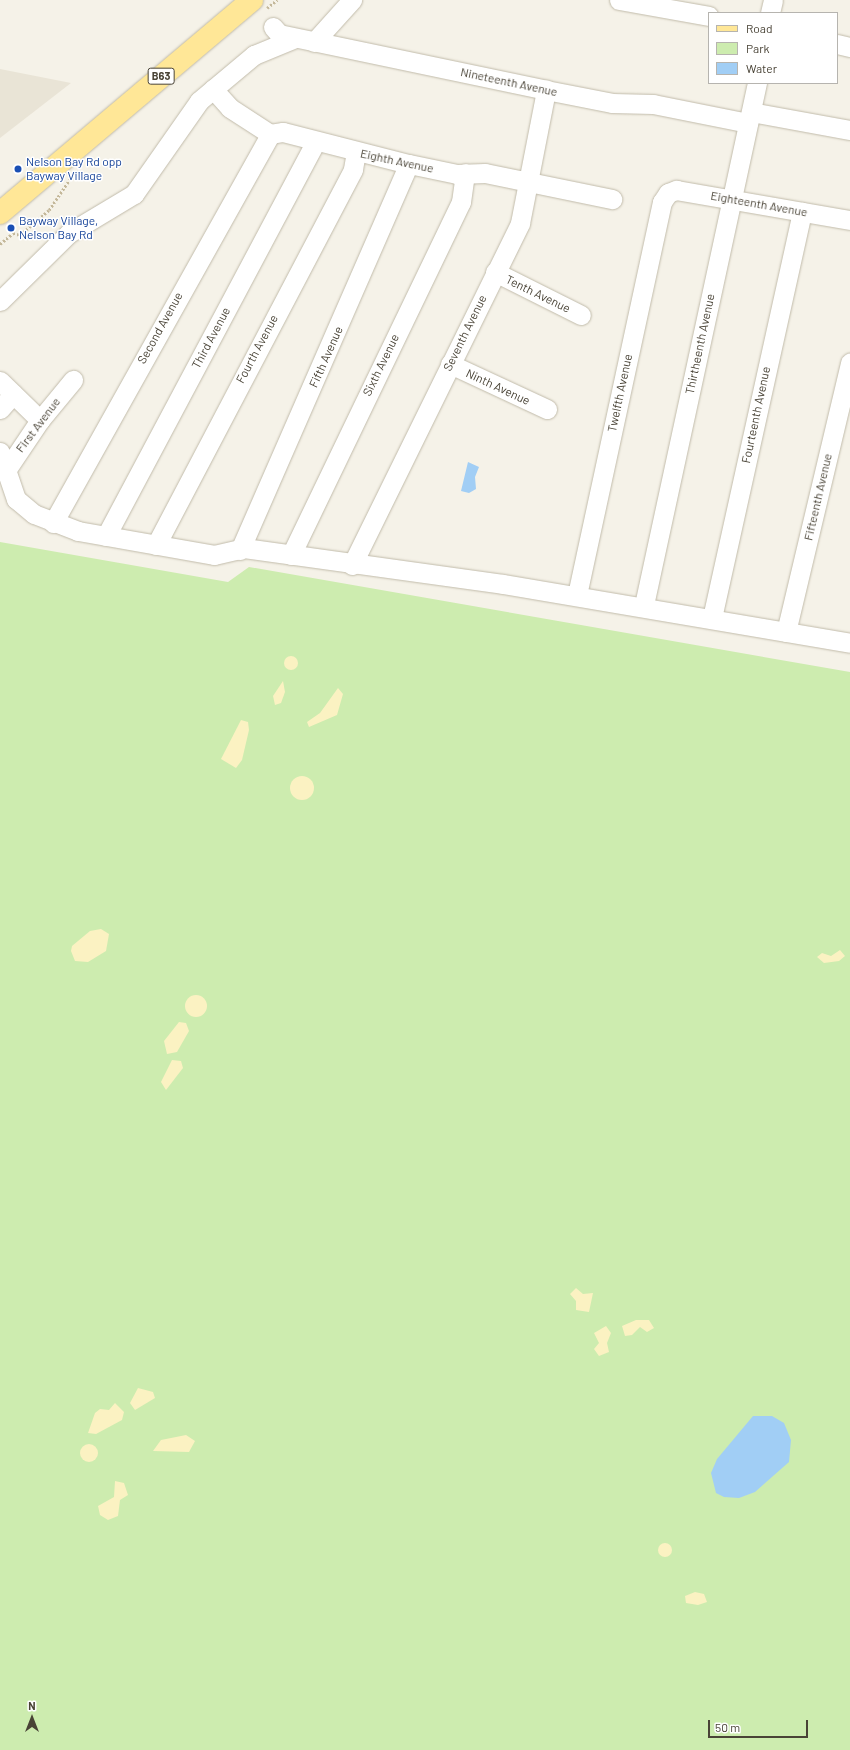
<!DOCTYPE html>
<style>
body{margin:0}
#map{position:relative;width:850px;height:1750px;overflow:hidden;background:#f5f2e8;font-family:Barlow,sans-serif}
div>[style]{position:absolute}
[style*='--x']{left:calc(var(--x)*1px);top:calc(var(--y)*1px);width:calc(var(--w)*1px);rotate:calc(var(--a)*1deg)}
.residential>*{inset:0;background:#e9e4d6}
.green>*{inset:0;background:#cdecaf}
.sand>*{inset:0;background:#fbf2c2}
.round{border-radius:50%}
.water>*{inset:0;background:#a1cef5}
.path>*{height:2.5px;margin-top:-1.25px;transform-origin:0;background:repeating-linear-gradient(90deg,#c4b89a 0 2px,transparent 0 4px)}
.roads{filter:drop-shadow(0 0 1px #c1bbaa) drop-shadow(0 0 1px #c1bbaa)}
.minor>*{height:19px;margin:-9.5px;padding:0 9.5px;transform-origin:9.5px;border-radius:9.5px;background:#fff}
.major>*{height:22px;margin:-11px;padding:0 11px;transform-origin:11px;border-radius:11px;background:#ffe797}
.dots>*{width:11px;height:11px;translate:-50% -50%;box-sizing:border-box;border:2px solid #fff;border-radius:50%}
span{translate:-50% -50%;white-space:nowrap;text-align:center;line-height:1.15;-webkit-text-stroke:3px #fff;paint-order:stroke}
.shield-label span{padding:1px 3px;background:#fff;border:1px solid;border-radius:3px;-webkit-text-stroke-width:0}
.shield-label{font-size:11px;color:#494336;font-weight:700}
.street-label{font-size:12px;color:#494336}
.transit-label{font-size:12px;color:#164399}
.left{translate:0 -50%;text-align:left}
.legend{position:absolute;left:708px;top:12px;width:130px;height:72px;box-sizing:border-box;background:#fff;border:1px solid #b6b4af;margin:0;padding:5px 7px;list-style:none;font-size:12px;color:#494336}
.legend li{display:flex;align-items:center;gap:8px;height:20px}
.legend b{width:20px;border:1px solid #b6b4af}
.north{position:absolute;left:12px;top:1698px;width:40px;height:40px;-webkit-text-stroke:3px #fff;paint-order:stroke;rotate:0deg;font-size:11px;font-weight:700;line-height:16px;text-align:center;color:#494336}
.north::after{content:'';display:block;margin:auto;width:14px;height:18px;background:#494336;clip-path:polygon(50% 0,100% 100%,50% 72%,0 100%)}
.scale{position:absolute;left:708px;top:1720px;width:100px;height:18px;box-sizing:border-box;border:2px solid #494336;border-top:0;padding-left:5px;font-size:12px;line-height:14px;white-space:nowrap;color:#494336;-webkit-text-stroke:3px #fff;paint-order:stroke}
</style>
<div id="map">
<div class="residential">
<div style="clip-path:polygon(0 69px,71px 83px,0 138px)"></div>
</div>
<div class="green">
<div style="clip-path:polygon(0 542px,228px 582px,249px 567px,850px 672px,850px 1750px,0 1750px)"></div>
</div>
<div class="sand">
<div class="round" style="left:284px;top:656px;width:14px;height:14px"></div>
<div style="clip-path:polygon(283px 681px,285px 692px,281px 703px,275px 705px,273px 696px)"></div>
<div style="clip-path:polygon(338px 688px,343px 694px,337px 715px,309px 727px,307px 722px,320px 713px)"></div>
<div style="clip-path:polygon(241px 720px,248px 722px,249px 730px,242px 760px,236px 768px,221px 759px)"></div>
<div class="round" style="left:290px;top:776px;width:24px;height:24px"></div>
<div style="clip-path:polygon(101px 929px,109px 934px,106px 951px,88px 962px,75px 961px,71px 951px,72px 946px,90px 931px)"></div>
<div style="clip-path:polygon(840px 950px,845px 956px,839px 961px,824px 963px,817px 957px,822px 953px,831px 956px)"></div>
<div class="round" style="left:185px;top:995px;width:22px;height:22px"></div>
<div style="clip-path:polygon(179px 1022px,186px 1023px,189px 1031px,177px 1052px,167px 1054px,164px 1041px)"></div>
<div style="clip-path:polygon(172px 1060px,181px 1061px,183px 1068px,166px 1090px,161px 1082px)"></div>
<div style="clip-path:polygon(576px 1288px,583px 1294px,593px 1293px,589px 1312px,576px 1310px,576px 1301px,570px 1294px)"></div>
<div style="clip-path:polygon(636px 1320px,649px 1320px,654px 1328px,647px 1332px,640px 1327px,632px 1335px,625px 1336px,622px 1326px)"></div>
<div style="clip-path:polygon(606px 1326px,611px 1333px,607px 1343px,609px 1352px,599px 1356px,594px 1349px,599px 1343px,594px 1333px)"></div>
<div style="clip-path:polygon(138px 1388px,153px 1392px,155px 1398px,135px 1410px,130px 1403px)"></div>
<div style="clip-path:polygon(115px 1403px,124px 1412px,122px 1420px,96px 1434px,88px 1433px,95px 1413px,100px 1409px,109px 1410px)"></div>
<div style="clip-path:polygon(186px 1435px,195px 1441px,189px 1452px,153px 1451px,161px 1440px)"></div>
<div class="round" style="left:80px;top:1444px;width:18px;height:18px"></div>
<div style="clip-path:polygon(115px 1481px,124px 1483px,128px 1495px,120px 1500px,118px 1516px,108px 1520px,100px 1515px,98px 1506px,114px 1497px)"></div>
<div class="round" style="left:658px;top:1543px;width:14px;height:14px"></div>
<div style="clip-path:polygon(695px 1592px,704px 1594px,707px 1602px,698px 1605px,686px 1603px,685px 1596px)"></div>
</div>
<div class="water">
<div style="clip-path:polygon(468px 462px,479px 467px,475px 477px,476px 489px,469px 493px,461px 491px)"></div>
<div style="clip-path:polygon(753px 1416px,772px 1416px,784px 1423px,791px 1440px,789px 1462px,755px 1492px,739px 1498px,724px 1497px,716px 1493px,711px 1473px,717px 1459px)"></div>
</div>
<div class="path">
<div style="--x:267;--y:8;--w:13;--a:-39"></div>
<div style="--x:0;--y:244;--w:17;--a:-40"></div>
<div style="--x:13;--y:233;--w:7;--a:16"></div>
<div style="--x:20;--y:235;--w:38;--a:-41"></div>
<div style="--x:49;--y:210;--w:40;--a:-56"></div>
</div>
<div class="roads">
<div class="minor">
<div style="--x:619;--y:0;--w:91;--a:10.1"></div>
<div style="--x:770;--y:13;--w:13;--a:-77"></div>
<div style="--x:273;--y:27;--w:9;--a:49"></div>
<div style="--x:279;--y:34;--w:273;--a:11.8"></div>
<div style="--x:546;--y:90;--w:67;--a:11.1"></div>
<div style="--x:612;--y:103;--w:41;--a:1.4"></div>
<div style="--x:653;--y:104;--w:97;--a:11.3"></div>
<div style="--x:314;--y:42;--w:57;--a:-47.9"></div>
<div style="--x:837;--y:44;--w:13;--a:13"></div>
<div style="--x:213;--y:89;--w:25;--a:48"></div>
<div style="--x:230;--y:108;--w:48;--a:33"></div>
<div style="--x:751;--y:112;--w:101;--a:10.3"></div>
<div style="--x:495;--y:272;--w:96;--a:26.6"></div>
<div style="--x:0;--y:301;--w:97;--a:-44.6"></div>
<div style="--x:69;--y:233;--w:76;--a:-31"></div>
<div style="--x:134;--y:194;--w:113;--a:-55"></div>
<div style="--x:199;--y:101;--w:72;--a:-39.9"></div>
<div style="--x:254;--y:55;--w:44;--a:-22.5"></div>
<div style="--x:450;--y:364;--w:107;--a:24.9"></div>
<div style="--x:0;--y:381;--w:56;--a:44.3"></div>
<div style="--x:0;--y:409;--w:20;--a:-49"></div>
<div style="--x:0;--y:452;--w:50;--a:71.2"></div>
<div style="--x:16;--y:499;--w:23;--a:40"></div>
<div style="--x:34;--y:514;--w:47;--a:21.1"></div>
<div style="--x:78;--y:531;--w:138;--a:10"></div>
<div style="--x:214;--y:555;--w:31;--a:-13"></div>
<div style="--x:244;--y:548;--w:261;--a:7.9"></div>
<div style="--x:503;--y:584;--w:352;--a:9.6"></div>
<div style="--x:5;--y:472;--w:63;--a:-56.1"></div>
<div style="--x:40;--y:420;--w:52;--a:-50.5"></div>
<div style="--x:53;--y:523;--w:445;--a:-60.8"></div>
<div style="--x:270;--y:134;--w:13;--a:-9"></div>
<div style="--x:283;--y:132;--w:130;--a:14.3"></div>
<div style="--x:409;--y:164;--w:49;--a:11.8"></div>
<div style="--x:457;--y:174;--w:28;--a:-2"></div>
<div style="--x:485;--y:173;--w:130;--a:11.6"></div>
<div style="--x:106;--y:536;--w:447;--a:-62"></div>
<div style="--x:156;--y:545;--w:424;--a:-62.3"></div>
<div style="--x:353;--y:169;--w:17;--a:-80"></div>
<div style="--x:240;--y:550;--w:421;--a:-66.4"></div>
<div style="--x:291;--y:555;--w:392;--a:-64.3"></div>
<div style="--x:461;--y:202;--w:29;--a:-82"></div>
<div style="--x:352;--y:565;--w:381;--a:-63.8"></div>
<div style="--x:520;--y:223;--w:136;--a:-78.9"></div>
<div style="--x:577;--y:595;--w:402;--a:-77.8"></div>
<div style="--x:662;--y:202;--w:11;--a:-56"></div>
<div style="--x:668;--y:193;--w:9;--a:-21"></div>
<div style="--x:676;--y:190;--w:177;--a:9.8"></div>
<div style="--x:644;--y:605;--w:534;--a:-77.79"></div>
<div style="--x:712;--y:618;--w:416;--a:-77.5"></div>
<div style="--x:786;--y:632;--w:277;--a:-76.6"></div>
</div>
<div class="major">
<div style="--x:0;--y:213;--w:330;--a:-40.2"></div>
</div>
</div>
<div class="dots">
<div style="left:18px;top:169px;background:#1a4fb4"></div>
<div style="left:11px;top:228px;background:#1a4fb4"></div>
</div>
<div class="shield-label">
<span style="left:161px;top:76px">B63</span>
</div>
<div class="street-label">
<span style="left:509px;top:82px;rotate:12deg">Nineteenth Avenue</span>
<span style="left:397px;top:161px;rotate:12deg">Eighth Avenue</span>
<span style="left:759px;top:204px;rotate:10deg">Eighteenth Avenue</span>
<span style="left:538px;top:294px;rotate:26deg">Tenth Avenue</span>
<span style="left:160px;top:328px;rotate:-61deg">Second Avenue</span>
<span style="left:465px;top:333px;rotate:-64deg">Seventh Avenue</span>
<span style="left:211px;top:338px;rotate:-62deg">Third Avenue</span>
<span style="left:700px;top:344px;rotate:-78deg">Thirtheenth Avenue</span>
<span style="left:257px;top:349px;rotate:-62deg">Fourth Avenue</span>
<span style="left:326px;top:357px;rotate:-66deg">Fifth Avenue</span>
<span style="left:381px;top:365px;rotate:-64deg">Sixth Avenue</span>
<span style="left:498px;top:387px;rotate:25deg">Ninth Avenue</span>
<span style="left:620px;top:393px;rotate:-78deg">Twelfth Avenue</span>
<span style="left:756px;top:415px;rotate:-78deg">Fourteenth Avenue</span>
<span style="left:38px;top:425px;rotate:-53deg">First Avenue</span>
<span style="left:818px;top:497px;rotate:-77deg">Fifteenth Avenue</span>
</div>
<div class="transit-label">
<span class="left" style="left:26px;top:169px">Nelson Bay Rd opp<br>Bayway Village</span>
<span class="left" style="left:19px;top:228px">Bayway Village,<br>Nelson Bay Rd</span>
</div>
<ul class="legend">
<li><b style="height:5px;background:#ffe797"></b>Road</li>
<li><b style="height:11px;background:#cdecaf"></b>Park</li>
<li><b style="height:11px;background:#a1cef5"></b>Water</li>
</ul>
<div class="north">N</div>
<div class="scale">50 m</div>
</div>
